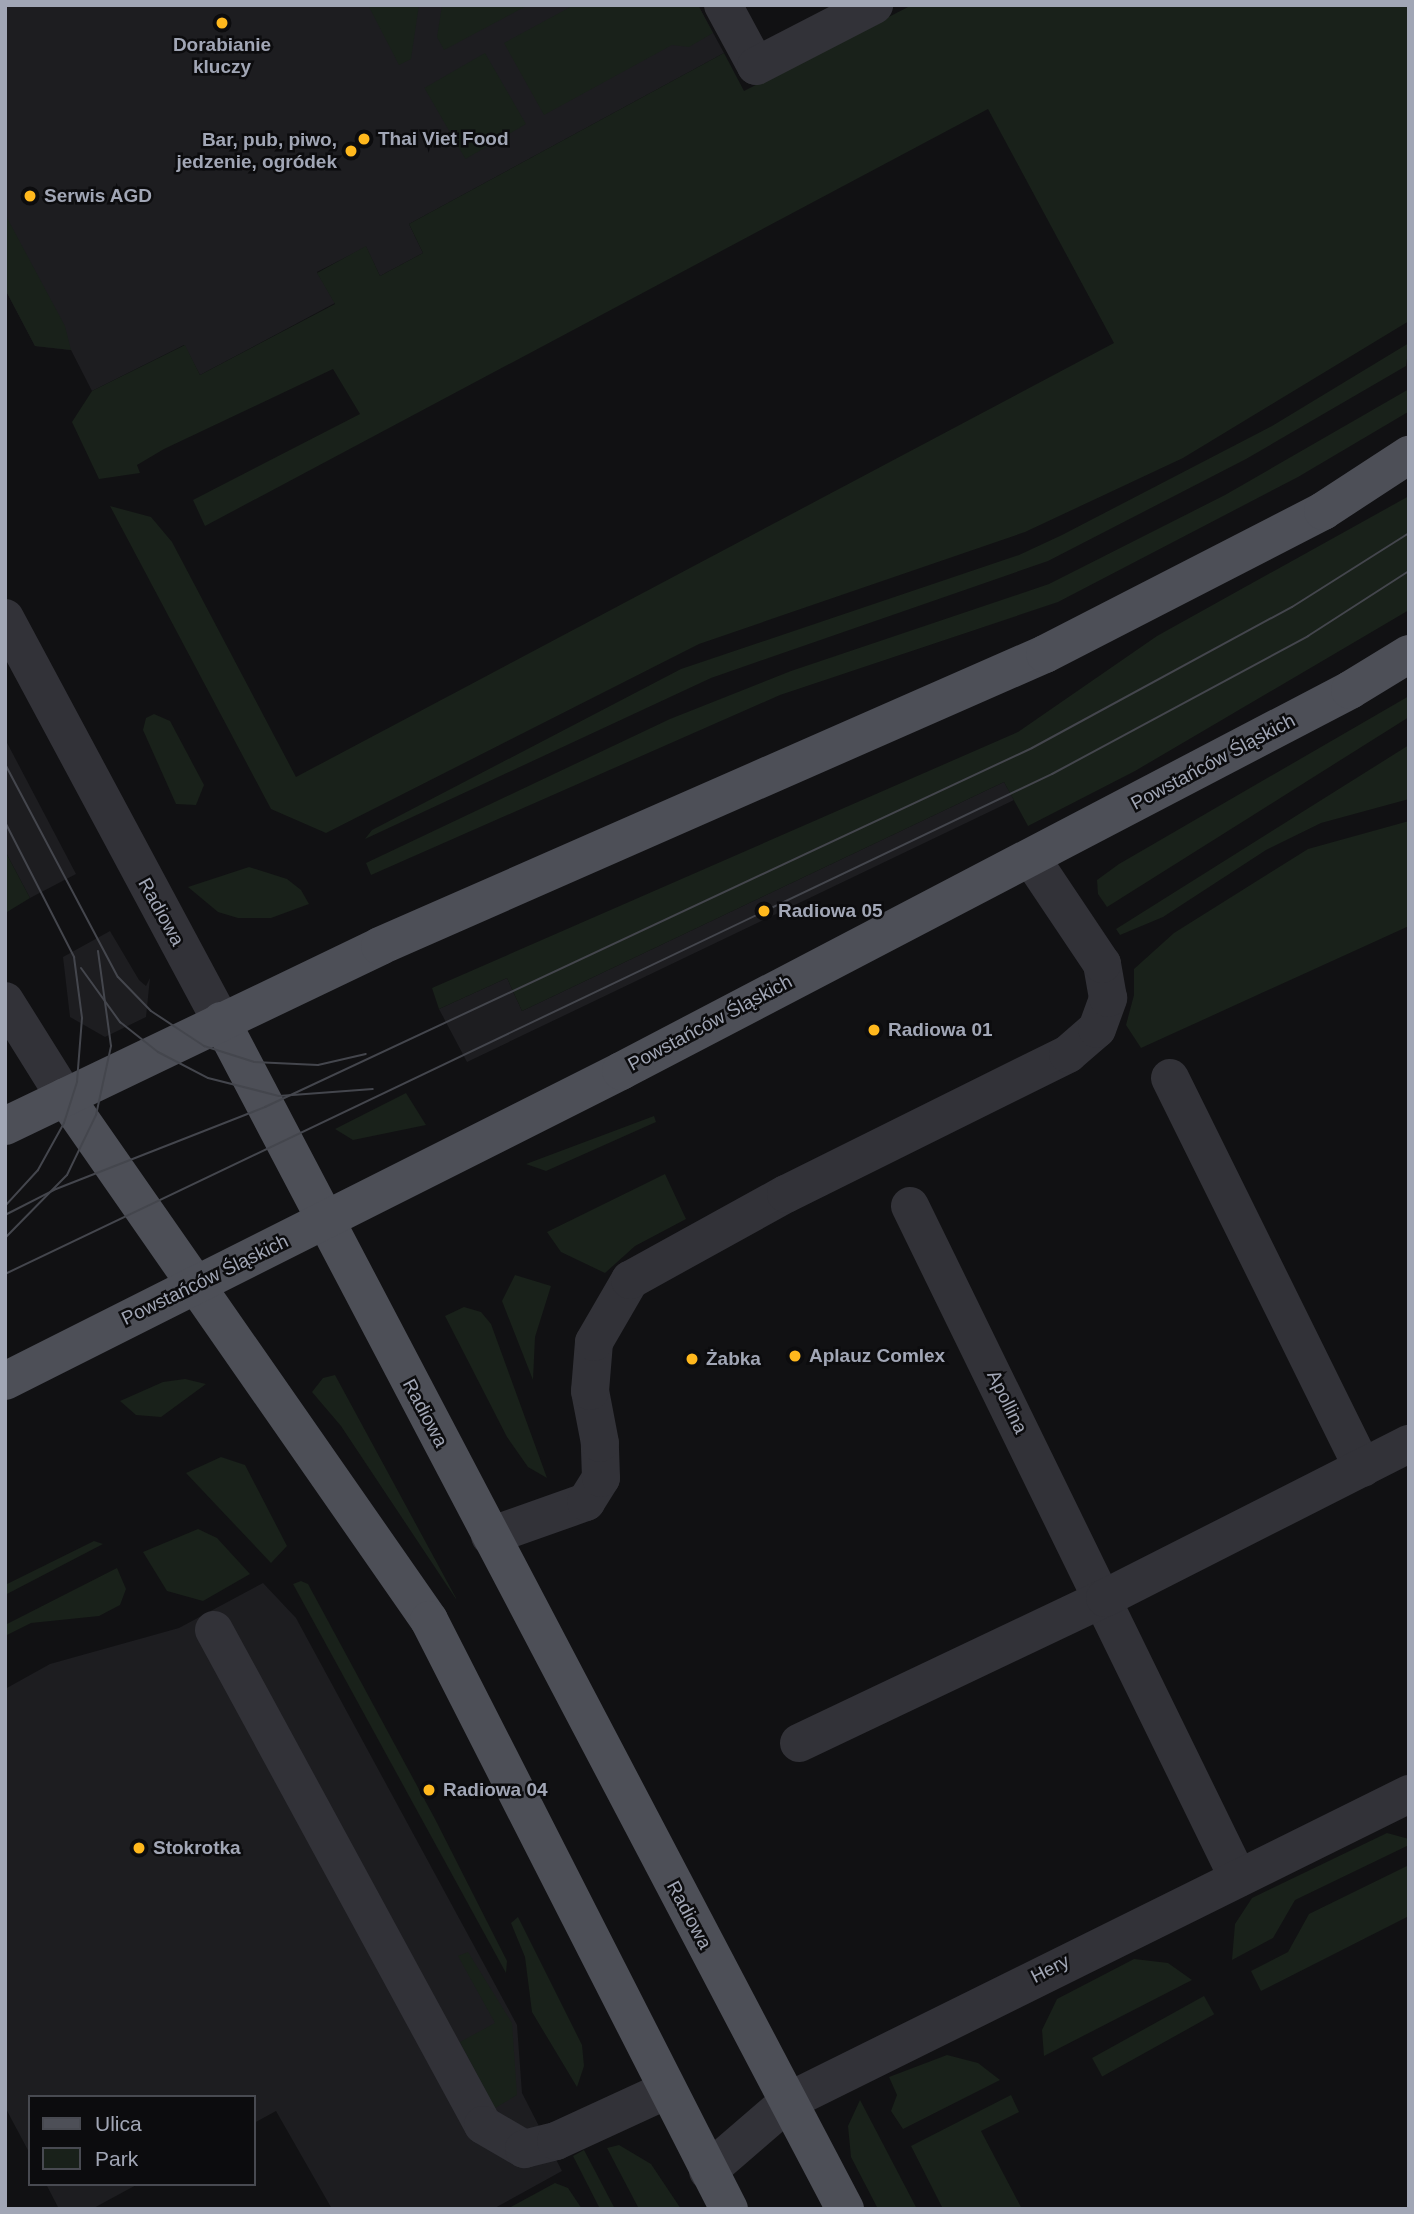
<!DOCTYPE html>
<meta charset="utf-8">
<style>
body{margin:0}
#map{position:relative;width:1414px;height:2214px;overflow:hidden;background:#111113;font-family:Arial,sans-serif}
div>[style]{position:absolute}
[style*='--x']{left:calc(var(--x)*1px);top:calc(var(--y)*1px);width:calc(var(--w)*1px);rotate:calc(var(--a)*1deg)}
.built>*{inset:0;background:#1d1d20}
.green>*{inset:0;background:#19211a;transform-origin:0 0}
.minor>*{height:38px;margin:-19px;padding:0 19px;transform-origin:19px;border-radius:19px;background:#323238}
.major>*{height:38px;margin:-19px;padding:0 19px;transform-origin:19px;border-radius:19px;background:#4d4f57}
.tram>*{height:2px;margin:-1px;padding:0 1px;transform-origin:1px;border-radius:1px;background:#44464d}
.dots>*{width:19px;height:19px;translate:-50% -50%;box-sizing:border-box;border:4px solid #0c0c0e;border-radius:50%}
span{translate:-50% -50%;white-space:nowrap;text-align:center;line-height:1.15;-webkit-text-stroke:5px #0c0c0e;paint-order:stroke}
.poi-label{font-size:19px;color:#a1a6b5;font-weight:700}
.left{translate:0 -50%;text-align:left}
.right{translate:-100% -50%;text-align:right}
.street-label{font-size:19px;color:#a1a6b5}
.frame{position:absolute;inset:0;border:7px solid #a1a6b5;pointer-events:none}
.legend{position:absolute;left:28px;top:2095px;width:228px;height:91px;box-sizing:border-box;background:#0c0c0e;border:2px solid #484a51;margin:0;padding:9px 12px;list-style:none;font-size:21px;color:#a1a6b5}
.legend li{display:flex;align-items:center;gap:14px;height:35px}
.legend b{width:35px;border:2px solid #484a51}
</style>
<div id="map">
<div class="built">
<div style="clip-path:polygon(5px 5px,698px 5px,724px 53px,409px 224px,423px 253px,380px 276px,366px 247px,317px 272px,335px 303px,200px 375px,184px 345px,92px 391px,71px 350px,35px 346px,5px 289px)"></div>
<div style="clip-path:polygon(5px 739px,76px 874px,30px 898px,5px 851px)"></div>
<div style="clip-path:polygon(1004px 782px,1014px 800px,467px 1062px,439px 1009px,507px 978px,522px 1011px)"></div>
<div style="clip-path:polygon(110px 931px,139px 980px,146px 986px,150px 978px,146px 1017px,105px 1037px,70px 1017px,63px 957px)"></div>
<div style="clip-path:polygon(263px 1583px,296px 1618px,517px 2025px,522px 2093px,562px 2171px,493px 2209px,332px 2209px,276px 2111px,254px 2123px,254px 2097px,30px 2097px,30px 2154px,5px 2107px,5px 1689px,50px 1664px,179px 1628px)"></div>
<div style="clip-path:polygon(46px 2184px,138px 2184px,92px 2209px,59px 2209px)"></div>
</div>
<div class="green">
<div style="clip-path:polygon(368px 5px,419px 5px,411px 59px,399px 65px)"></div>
<div style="clip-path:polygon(442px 5px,528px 5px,444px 50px,437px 37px)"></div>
<div style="clip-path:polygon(574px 5px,698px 5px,713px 33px,689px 47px,672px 45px,544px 115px,504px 43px)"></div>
<div style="clip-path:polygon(912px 5px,1409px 5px,1409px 321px,1183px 458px,1025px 532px,699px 644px,326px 833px,271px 809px,110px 506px,151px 517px,172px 542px,296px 777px,1114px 343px,988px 109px,205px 526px,193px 500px,360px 414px,333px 369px,164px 449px,137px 465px,140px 473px,99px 479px,72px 422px,92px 391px,185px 345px,200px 375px,335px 304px,317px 273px,366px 246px,380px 276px,423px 253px,409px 224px,724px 53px,744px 91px)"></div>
<div style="left:485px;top:53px;width:82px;height:70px;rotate:60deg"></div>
<div style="clip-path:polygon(5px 214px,65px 326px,71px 350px,35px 346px,5px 289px)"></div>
<div style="clip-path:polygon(1409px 343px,1406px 366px,1246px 459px,1048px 561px,711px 678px,365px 839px,372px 830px,681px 669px,1019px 555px,1062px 535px,1272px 426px)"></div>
<div style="clip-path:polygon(1409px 389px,1408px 412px,1298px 477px,1058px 602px,780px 695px,371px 875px,366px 863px,670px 719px,791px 671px,1049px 584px,1225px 495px)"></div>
<div style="clip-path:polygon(1409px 496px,1409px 610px,1135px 771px,1028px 826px,1004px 782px,522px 1011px,507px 978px,439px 1009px,432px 988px,1018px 732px,1157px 636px)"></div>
<div style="clip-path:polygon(1409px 696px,1409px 717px,1107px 907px,1098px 894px,1097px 880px,1119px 864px)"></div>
<div style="clip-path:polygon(154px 714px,170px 721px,204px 785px,196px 805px,176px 804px,143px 730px,146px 718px)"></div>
<div style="clip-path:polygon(1409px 745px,1409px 799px,1321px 823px,1266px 850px,1163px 917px,1120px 935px,1116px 929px)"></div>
<div style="clip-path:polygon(1409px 821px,1409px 926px,1141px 1048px,1126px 1025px,1134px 995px,1134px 969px,1174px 933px,1308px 849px)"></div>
<div style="clip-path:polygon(5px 851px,30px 898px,7px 912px,5px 909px)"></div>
<div style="clip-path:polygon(249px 867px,287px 879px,301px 890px,309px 904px,271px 918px,238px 918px,218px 912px,188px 887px)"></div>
<div style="clip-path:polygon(406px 1093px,426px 1125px,353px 1140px,335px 1129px)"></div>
<div style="clip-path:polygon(654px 1116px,656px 1122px,546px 1171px,526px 1164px)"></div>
<div style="clip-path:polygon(665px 1174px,686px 1219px,635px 1246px,605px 1273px,561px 1252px,547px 1232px)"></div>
<div style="clip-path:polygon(515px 1275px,551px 1286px,535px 1337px,533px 1380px,502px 1301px)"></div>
<div style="clip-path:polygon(464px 1307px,481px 1312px,491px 1324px,547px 1478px,528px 1467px,507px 1437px,445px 1316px)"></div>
<div style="clip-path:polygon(335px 1375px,456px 1598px,456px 1599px,341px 1426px,312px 1392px,323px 1378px)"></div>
<div style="clip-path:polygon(185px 1379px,206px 1384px,161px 1417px,136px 1415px,120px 1401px,163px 1382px)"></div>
<div style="clip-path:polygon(221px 1457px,245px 1465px,287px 1546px,271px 1563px,186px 1473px)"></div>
<div style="clip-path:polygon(198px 1529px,217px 1538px,250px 1574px,203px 1601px,167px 1591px,143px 1552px)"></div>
<div style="clip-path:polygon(94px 1541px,103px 1544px,5px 1595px,5px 1585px)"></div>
<div style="clip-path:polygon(117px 1568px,126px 1589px,120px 1605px,99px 1616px,31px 1623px,5px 1636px,5px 1625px)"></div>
<div style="clip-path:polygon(301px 1581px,308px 1584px,435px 1819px,507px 1961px,506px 1973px,293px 1584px)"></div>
<div style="clip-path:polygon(1387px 1833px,1409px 1839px,1409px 1845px,1295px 1900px,1273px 1938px,1232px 1960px,1235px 1924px,1252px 1898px)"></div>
<div style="clip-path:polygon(1409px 1865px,1409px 1916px,1261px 1991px,1251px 1971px,1288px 1952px,1309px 1914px)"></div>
<div style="clip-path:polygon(518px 1917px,582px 2045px,584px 2066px,577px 2087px,532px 2012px,525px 1957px,511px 1923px)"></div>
<div style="clip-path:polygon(468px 1952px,512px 2023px,517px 2095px,495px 2108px,460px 2042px,495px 2023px,458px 1956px)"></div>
<div style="clip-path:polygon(1134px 1959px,1168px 1963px,1192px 1980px,1044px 2056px,1042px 2030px,1057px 1999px)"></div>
<div style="left:1204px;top:1996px;width:21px;height:128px;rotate:61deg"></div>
<div style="clip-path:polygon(947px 2055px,978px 2063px,1000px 2080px,903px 2129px,891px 2111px,897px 2095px,889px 2077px)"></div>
<div style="clip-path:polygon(1011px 2095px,1019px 2112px,981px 2131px,1022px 2209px,943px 2209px,911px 2146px)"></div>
<div style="clip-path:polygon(860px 2100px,917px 2209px,878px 2209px,851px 2157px,848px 2126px)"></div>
<div style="clip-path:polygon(619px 2145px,651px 2164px,681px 2209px,639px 2209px,607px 2148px)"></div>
<div style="clip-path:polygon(584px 2150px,615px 2209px,600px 2209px,573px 2156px)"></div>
<div style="clip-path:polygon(555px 2183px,568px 2188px,582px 2209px,507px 2209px)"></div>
</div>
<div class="minor">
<div style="--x:723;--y:5;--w:69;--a:61.6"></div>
<div style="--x:756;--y:66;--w:133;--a:-27.3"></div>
<div style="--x:5;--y:618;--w:457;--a:61.8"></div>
<div style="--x:5;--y:1001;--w:113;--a:58"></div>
<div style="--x:1170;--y:1078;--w:435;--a:63.7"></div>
<div style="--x:910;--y:1206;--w:748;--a:63.98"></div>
<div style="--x:490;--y:1536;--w:102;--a:-19.5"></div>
<div style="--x:586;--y:1502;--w:28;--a:-58"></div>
<div style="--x:601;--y:1478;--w:35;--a:-92"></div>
<div style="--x:600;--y:1443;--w:53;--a:-100.9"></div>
<div style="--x:590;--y:1391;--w:49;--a:-85.3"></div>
<div style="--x:594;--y:1342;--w:72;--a:-59.9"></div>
<div style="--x:630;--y:1280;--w:178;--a:-28.9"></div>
<div style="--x:786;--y:1194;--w:315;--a:-26.4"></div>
<div style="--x:1068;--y:1054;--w:38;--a:-41"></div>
<div style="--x:1097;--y:1029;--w:33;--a:-70"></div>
<div style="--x:1108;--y:998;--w:35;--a:-100"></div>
<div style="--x:1102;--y:964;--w:128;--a:-123.8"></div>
<div style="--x:214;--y:1630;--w:563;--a:61.48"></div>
<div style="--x:483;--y:2125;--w:48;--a:30.3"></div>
<div style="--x:524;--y:2149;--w:33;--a:-14"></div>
<div style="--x:556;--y:2141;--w:122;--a:-24.7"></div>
<div style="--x:799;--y:1743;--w:339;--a:-25.4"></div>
<div style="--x:1105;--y:1598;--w:341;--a:-26.9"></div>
<div style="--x:708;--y:2171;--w:107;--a:-40.8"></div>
<div style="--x:789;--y:2101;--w:692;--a:-26.34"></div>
</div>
<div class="major">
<div style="--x:221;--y:1021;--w:1342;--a:62.29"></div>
<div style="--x:65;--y:1097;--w:637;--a:55.16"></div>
<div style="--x:429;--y:1620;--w:661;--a:63.01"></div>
<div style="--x:5;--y:1126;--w:416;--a:-25.6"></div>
<div style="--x:380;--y:946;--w:726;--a:-23.71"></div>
<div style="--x:1045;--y:654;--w:313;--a:-27.2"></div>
<div style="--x:1323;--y:511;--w:103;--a:-33.1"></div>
<div style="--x:5;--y:1381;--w:690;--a:-26.71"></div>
<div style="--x:621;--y:1071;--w:823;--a:-27.59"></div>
<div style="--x:1350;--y:690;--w:69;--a:-31.4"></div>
</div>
<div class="tram">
<div style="--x:5;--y:764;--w:241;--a:62.1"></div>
<div style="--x:118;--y:977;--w:47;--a:45.9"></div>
<div style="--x:151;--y:1011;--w:64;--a:33.4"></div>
<div style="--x:204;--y:1046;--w:52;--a:17.7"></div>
<div style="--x:254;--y:1062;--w:64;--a:2.7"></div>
<div style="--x:318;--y:1065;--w:49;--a:-12.9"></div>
<div style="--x:5;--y:822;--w:152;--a:62.9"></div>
<div style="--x:74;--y:957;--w:62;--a:82.5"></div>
<div style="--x:82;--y:1018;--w:64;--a:94.5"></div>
<div style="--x:77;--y:1082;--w:43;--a:107.6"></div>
<div style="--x:64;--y:1123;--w:54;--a:119"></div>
<div style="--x:38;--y:1170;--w:49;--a:132.5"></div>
<div style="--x:81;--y:968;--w:67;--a:54.2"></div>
<div style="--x:120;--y:1022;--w:48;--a:38.3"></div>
<div style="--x:158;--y:1052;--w:56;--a:27.5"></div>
<div style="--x:208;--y:1078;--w:73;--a:14.2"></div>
<div style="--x:279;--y:1096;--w:94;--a:-4.3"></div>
<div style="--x:5;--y:1215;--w:57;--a:-27"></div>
<div style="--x:56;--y:1189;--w:225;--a:-21.4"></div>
<div style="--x:265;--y:1107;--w:847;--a:-25.08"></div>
<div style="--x:1032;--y:748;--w:296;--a:-28.5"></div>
<div style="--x:1292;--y:607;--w:138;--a:-32.3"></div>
<div style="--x:5;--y:1238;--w:88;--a:-45.5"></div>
<div style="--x:67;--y:1175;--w:67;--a:-64.2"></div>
<div style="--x:96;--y:1115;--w:71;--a:-77.7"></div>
<div style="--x:111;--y:1046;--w:96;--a:-97.8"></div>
<div style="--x:5;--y:1274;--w:1160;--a:-25.53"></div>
<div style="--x:1052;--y:774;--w:291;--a:-28.3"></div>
<div style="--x:1308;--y:636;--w:120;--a:-32.8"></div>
</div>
<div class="dots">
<div style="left:222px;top:23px;background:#ffb81d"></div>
<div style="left:364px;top:139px;background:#ffb81d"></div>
<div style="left:351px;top:151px;background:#ffb81d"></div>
<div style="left:30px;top:196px;background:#ffb81d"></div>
<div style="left:764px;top:911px;background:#ffb81d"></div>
<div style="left:874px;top:1030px;background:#ffb81d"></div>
<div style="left:795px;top:1356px;background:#ffb81d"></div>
<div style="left:692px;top:1359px;background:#ffb81d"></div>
<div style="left:429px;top:1790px;background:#ffb81d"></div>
<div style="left:139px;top:1848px;background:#ffb81d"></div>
</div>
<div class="poi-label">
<span style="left:222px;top:56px">Dorabianie<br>kluczy</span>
<span class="left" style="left:378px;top:139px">Thai Viet Food</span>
<span class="right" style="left:337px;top:151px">Bar, pub, piwo,<br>jedzenie, ogródek</span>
<span class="left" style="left:44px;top:196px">Serwis AGD</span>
<span class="left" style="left:778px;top:911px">Radiowa 05</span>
<span class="left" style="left:888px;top:1030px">Radiowa 01</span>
<span class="left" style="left:809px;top:1356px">Aplauz Comlex</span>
<span class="left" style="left:706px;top:1359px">Żabka</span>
<span class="left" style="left:443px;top:1790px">Radiowa 04</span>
<span class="left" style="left:153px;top:1848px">Stokrotka</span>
</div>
<div class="street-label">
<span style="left:1213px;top:762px;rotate:-28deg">Powstańców Śląskich</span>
<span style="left:161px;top:912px;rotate:61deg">Radiowa</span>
<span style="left:710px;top:1023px;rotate:-28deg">Powstańców Śląskich</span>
<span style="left:205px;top:1280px;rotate:-26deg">Powstańców Śląskich</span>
<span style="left:1007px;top:1402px;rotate:64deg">Apollina</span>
<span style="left:425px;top:1413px;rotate:62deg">Radiowa</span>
<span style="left:689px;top:1915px;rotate:62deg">Radiowa</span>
<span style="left:1050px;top:1969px;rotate:-27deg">Hery</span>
</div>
<div class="frame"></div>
<ul class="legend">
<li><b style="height:9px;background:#4d4f57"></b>Ulica</li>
<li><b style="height:19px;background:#19211a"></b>Park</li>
</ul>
</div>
